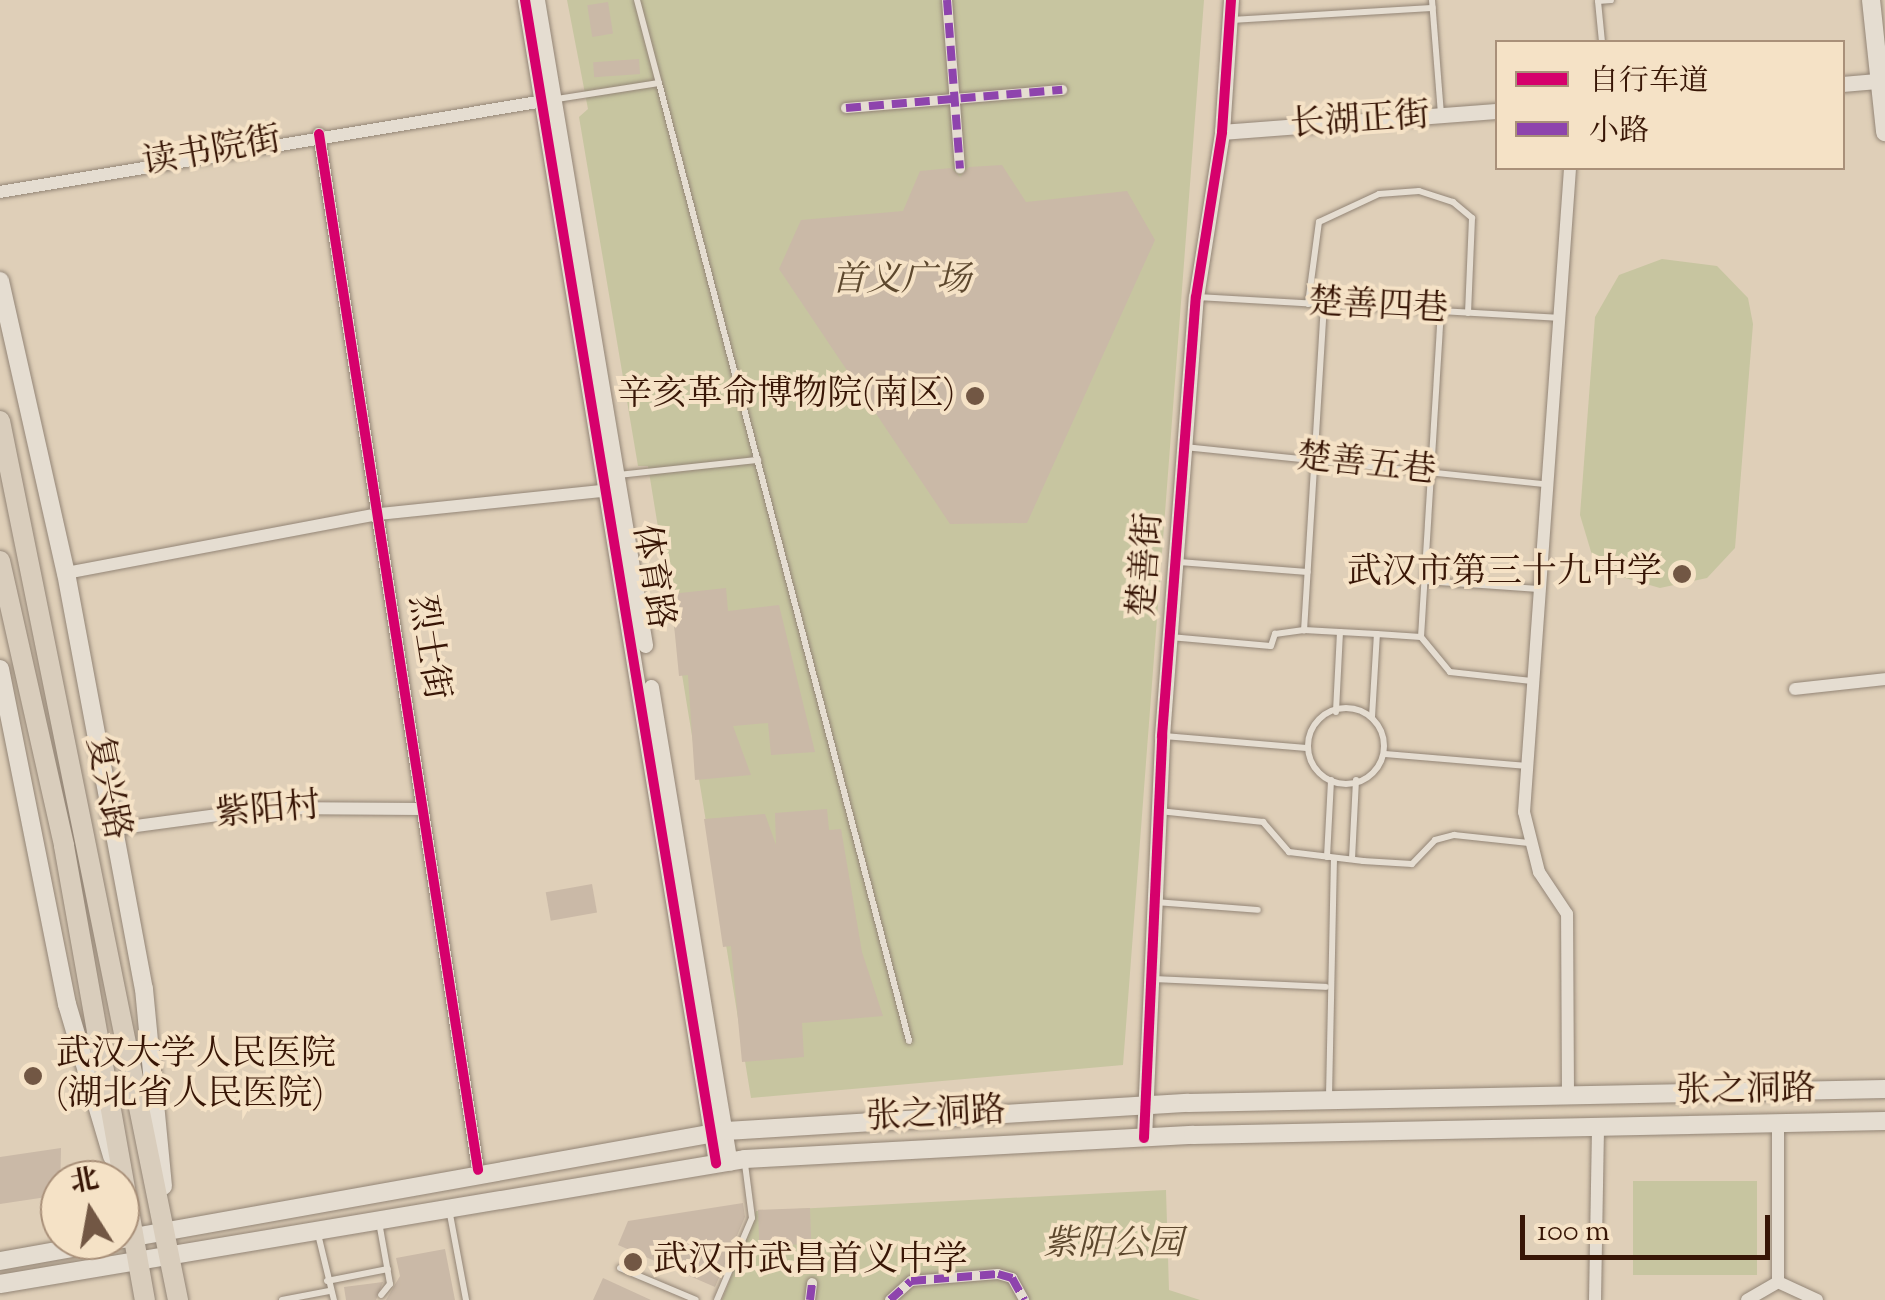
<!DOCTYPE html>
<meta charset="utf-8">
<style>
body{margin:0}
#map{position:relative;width:1885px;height:1300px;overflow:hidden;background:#dfcfb8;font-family:"Sorts Mill Goudy","Noto Serif SC",serif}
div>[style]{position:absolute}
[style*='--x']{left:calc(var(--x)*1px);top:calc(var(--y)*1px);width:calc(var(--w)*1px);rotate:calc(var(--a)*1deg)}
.green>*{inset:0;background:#c7c5a0;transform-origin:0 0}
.building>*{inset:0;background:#cab9a7;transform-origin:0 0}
.roads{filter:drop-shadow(0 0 2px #938576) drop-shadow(0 0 2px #938576)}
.service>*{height:6px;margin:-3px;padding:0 3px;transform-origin:3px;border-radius:3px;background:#e5ddd1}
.service>.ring{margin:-3px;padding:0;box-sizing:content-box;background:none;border:6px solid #e5ddd1;border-radius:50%}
.pedestrian>*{height:10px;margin:-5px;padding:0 5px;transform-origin:5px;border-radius:5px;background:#e5ddd1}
.minor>*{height:12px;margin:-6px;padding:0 6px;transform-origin:6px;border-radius:6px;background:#e5ddd1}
.tertiary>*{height:15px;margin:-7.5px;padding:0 7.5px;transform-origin:7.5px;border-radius:7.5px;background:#e5ddd1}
.secondary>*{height:18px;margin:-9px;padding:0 9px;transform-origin:9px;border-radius:9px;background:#e5ddd1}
.primary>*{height:20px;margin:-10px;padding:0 10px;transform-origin:10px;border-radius:10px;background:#d9cdbc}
.quiet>*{height:8px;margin-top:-4px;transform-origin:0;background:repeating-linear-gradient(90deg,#8e44ad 0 15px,transparent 0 23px)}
.cycleway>*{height:10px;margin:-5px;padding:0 5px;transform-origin:5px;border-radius:5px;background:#d6006c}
.dots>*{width:28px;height:28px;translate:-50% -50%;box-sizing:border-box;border:5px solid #f5e2c6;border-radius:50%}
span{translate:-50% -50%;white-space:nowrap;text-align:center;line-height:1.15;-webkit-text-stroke:8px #f5e2c6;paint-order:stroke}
.street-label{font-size:35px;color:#381606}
.park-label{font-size:35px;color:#5d482e;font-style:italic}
.poi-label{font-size:35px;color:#381606}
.right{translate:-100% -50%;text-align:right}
.left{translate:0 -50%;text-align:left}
.legend{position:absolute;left:1495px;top:40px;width:350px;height:130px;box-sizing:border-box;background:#f5e2c6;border:2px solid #a99079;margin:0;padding:12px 18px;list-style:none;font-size:30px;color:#381606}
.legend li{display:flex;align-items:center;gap:20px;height:50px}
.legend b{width:50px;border:2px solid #a99079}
.north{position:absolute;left:40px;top:1160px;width:100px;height:100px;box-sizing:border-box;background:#f5e2c6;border:2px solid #a99079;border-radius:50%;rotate:349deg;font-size:28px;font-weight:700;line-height:40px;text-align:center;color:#381606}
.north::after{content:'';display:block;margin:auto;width:35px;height:45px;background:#725744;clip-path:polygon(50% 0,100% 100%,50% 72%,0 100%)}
.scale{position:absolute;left:1520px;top:1215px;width:250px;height:45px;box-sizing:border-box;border:5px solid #381606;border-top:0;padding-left:12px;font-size:30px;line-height:35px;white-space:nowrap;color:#381606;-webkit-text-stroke:8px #f5e2c6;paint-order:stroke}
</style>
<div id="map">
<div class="green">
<div style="clip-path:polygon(567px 0,1204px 0,1123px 1065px,751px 1098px,648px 466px,638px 466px,579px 117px,588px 109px)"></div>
<div style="clip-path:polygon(1662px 259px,1717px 266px,1748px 298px,1753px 324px,1735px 548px,1707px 578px,1660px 588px,1608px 573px,1592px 555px,1580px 515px,1595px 317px,1619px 275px)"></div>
<div style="left:1633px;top:1181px;width:124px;height:94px"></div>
<div style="clip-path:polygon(1166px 1190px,1169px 1290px,1200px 1300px,722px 1300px,756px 1211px)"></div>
</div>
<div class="building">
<div style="left:608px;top:2px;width:32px;height:21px;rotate:81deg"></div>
<div style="left:639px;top:59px;width:15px;height:46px;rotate:86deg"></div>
<div style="clip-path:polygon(1002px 165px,1026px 202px,1127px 191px,1155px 240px,1027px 523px,950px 524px,779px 269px,801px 220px,903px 211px,920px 171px,951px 168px,960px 177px,969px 167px)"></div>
<div style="clip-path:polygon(726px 588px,728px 611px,779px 605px,815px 752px,771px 755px,768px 723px,733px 726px,751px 775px,695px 780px,688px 675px,679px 676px,671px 594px)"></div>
<div style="clip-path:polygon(827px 809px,829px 830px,841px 829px,862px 952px,883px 1016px,802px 1023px,804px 1057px,742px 1062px,731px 946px,723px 947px,704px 819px,765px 814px,776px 845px,775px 813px)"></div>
<div style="left:592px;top:884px;width:29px;height:47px;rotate:80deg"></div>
<div style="clip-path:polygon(61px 1148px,60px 1195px,0 1204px,0 1157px)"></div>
<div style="clip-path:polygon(743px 1203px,745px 1217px,715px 1287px,618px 1245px,628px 1221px)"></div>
<div style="left:810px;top:1208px;width:36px;height:52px;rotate:88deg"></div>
<div style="clip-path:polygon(445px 1249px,455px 1300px,386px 1300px,400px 1276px,396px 1258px)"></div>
<div style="clip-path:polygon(603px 1278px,651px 1300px,593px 1300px)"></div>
<div style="clip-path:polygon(383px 1282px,376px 1300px,346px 1300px,344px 1287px)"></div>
</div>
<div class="roads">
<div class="service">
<div style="--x:637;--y:0;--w:86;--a:75.2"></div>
<div style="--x:1432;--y:0;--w:114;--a:85.5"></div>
<div style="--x:1230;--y:20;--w:203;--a:-3.4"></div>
<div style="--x:1602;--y:42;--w:41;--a:-95.6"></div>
<div style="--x:1598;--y:1;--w:13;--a:-4"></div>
<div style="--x:557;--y:99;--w:103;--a:-8.9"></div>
<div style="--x:659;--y:83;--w:990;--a:75.37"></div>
<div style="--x:1196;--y:297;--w:363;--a:3.3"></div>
<div style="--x:1308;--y:304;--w:83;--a:-82.4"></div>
<div style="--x:1319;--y:222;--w:66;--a:-25"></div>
<div style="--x:1379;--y:194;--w:40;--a:-4.3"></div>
<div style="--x:1419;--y:191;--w:36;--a:18"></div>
<div style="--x:1453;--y:202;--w:25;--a:40"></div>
<div style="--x:1472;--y:218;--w:95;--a:92.4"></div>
<div style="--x:1324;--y:304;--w:327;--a:93.5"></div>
<div style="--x:1304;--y:630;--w:36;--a:3"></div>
<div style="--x:1340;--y:632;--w:80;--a:92.9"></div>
<div style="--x:1185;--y:447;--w:363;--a:5.9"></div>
<div style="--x:619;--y:475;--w:140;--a:-6.2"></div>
<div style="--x:1179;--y:562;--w:129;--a:4.4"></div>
<div style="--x:1425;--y:581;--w:114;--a:4"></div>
<div style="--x:1340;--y:632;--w:37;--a:3"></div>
<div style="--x:1170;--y:637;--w:101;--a:5.1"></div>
<div style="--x:1271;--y:646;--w:13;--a:-72"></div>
<div style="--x:1275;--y:634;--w:29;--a:-8"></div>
<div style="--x:1421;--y:637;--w:45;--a:50.4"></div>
<div style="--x:1450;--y:672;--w:82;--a:6.3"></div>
<div class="ring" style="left:1308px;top:708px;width:70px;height:70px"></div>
<div style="--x:1372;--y:717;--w:83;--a:-86.6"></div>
<div style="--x:1377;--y:634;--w:44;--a:3.9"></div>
<div style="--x:1421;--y:637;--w:327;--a:-86.5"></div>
<div style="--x:1164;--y:736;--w:143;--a:4.8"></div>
<div style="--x:1385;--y:754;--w:143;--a:4.8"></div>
<div style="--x:1159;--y:811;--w:105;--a:6"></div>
<div style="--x:1263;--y:822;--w:40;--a:49"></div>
<div style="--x:1289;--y:852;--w:75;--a:6.9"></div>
<div style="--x:1363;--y:861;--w:49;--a:3.5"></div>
<div style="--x:1412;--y:864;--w:33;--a:-46"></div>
<div style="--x:1435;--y:840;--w:20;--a:-15"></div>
<div style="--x:1454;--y:835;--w:75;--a:6.1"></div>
<div style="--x:1327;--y:857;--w:77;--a:-87"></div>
<div style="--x:1352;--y:859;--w:79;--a:-87.1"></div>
<div style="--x:1155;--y:902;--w:103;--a:4.4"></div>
<div style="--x:1151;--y:979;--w:175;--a:2.6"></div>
<div style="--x:1329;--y:1096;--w:238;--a:-88.8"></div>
<div style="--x:449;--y:1209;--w:93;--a:79.4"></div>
<div style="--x:379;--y:1222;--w:63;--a:79.9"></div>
<div style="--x:390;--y:1284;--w:14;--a:129"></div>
<div style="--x:318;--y:1234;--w:68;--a:76.4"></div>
<div style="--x:620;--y:1268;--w:82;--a:22.8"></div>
<div style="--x:327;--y:1281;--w:62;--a:-11.1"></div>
<div style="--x:282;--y:1300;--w:48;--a:-10.8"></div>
<div style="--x:717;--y:1300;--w:89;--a:-66.9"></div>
<div style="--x:752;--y:1218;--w:54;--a:-97.4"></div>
</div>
<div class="pedestrian">
<div style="--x:947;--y:0;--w:169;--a:85.6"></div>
<div style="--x:846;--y:108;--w:217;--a:-4.8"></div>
<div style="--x:810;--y:1300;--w:17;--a:-83"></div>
<div style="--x:890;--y:1300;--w:28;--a:-42"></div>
<div style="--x:911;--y:1281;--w:87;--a:-4.6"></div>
<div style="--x:998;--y:1274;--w:15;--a:16"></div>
<div style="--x:1012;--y:1278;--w:25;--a:61"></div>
</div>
<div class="minor">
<div style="--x:319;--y:134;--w:1048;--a:81.27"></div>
<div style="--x:0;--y:192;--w:552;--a:-9.5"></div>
<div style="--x:66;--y:573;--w:319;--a:-10.7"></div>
<div style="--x:379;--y:514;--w:232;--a:-5.9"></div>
<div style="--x:1795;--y:689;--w:91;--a:-6.3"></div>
<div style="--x:114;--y:829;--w:157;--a:-7.7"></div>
<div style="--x:270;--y:808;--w:153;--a:0.4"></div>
<div style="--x:1568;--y:1095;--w:181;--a:-90.3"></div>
<div style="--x:1567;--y:914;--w:50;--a:-123.7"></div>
<div style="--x:1539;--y:872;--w:62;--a:-104"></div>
<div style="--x:1524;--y:812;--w:646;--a:-85.91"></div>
<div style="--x:1778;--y:1122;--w:160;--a:90"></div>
<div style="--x:1778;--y:1282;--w:43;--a:24.8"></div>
<div style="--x:1595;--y:1300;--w:176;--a:-89"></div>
<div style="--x:1747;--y:1300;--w:36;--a:-30"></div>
</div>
<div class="tertiary">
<div style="--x:525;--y:0;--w:1179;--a:80.67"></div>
<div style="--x:537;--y:0;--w:654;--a:80.49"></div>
<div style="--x:1842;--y:84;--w:38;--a:-5"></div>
<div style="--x:1222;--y:132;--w:277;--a:-4.4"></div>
<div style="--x:651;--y:687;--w:482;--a:80.6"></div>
<div style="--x:1144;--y:1138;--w:402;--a:-87.4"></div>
<div style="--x:1162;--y:736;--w:440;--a:-85.6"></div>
<div style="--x:1196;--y:297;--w:167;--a:-81"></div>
<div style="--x:1222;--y:132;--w:132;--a:-86.1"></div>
</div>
<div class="secondary">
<div style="--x:1871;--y:0;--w:133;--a:83.9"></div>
<div style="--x:0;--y:281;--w:299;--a:77.3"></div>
<div style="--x:66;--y:573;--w:423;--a:79.4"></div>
<div style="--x:144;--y:989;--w:198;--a:84.5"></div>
<div style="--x:0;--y:669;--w:342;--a:78.7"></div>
<div style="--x:67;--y:1004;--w:159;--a:73.5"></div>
<div style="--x:0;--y:1261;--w:738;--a:-10.15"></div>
<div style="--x:726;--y:1131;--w:463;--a:-3.5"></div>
<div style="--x:1188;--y:1103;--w:697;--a:-1.15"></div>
<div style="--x:0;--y:1284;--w:755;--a:-9.52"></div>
<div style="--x:745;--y:1159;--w:449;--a:-3.1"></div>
<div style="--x:1193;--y:1135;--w:692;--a:-1.16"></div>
</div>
<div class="primary">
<div style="--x:0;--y:421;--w:897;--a:78.55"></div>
<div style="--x:0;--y:561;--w:292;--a:77.3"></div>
<div style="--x:64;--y:846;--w:461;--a:79.9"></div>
</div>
</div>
<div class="quiet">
<div style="--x:947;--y:0;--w:169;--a:85.6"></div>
<div style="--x:846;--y:108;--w:217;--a:-4.8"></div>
<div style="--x:810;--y:1300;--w:17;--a:-83"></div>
<div style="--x:890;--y:1300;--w:28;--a:-42"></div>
<div style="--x:911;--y:1281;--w:87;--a:-4.6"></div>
<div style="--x:998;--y:1274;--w:15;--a:16"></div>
<div style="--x:1012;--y:1278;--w:25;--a:61"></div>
</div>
<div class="cycleway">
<div style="--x:525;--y:0;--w:1179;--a:80.67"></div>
<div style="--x:319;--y:134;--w:1048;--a:81.27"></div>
<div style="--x:1144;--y:1138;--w:402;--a:-87.4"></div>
<div style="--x:1162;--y:736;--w:440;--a:-85.6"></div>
<div style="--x:1196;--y:297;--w:167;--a:-81"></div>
<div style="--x:1222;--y:132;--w:132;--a:-86.1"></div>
</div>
<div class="dots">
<div style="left:975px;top:396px;background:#725744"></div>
<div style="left:1682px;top:574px;background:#725744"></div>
<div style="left:33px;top:1076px;background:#725744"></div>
<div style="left:633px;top:1262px;background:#725744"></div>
</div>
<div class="street-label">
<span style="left:1360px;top:122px;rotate:-4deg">长湖正街</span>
<span style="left:212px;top:153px;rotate:-10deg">读书院街</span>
<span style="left:1378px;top:308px;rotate:3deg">楚善四巷</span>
<span style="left:1366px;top:466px;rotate:6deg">楚善五巷</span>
<span style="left:1148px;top:565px;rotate:-86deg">楚善街</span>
<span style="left:651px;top:577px;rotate:81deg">体育路</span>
<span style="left:427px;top:648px;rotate:81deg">烈士街</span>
<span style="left:106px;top:788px;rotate:79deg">复兴路</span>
<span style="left:268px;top:812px;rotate:-5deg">紫阳村</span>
<span style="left:1746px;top:1092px;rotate:-1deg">张之洞路</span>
<span style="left:936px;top:1116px;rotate:-3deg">张之洞路</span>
</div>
<div class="park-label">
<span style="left:901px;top:282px">首义广场</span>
<span style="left:1113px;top:1246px">紫阳公园</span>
</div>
<div class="poi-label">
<span class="right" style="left:955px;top:396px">辛亥革命博物院(南区)</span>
<span class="right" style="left:1662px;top:574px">武汉市第三十九中学</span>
<span class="left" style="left:56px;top:1076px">武汉大学人民医院<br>(湖北省人民医院)</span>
<span class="left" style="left:653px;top:1262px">武汉市武昌首义中学</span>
</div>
<ul class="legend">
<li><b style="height:12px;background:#d6006c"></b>自行车道</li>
<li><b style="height:12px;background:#8e44ad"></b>小路</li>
</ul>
<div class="north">北</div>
<div class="scale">100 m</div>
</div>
